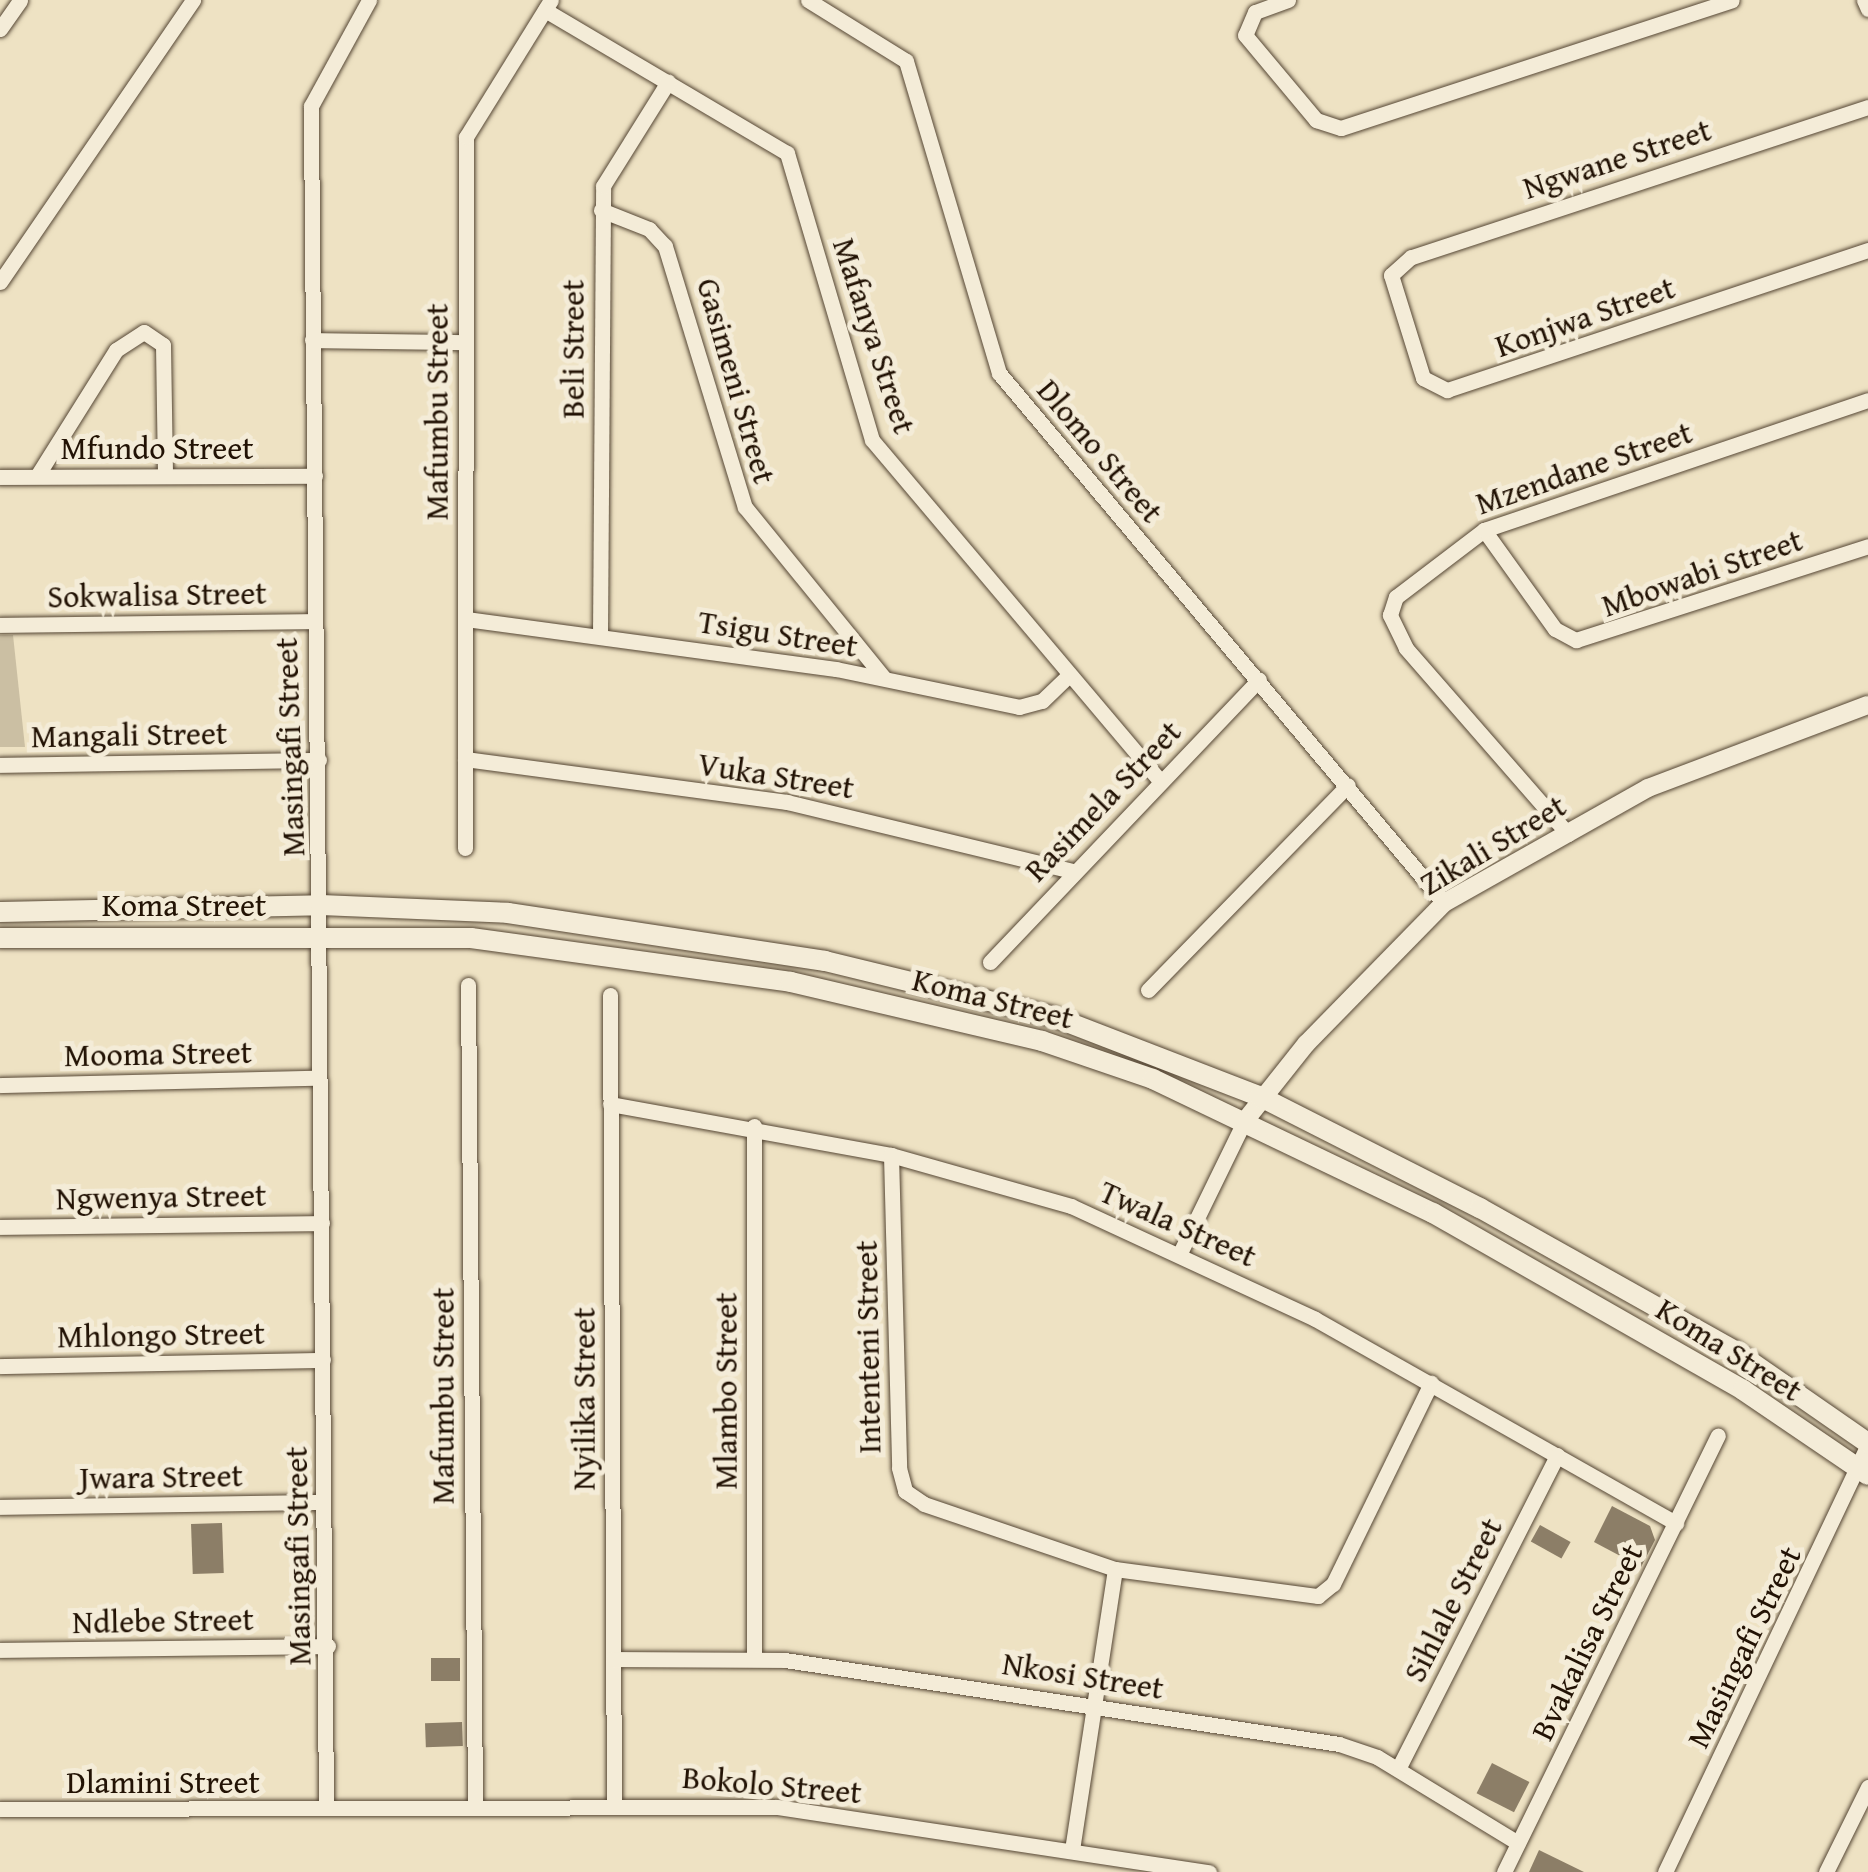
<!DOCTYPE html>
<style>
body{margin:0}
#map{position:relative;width:1868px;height:1872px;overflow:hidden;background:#eee2c3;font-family:"Gentium Book Plus",serif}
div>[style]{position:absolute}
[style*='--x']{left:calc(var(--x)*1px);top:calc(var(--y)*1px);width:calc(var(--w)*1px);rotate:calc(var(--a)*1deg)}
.green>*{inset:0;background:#cbbfa3}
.building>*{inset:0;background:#8c7e67;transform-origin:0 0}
.roads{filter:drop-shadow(0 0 2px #554634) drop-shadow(0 0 2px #554634)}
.minor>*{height:15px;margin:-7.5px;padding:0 7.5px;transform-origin:7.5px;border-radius:7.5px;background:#f4ecd8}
.tertiary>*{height:18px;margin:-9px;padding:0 9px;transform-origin:9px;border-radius:9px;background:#f4ecd8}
.secondary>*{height:20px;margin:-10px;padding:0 10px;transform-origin:10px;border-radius:10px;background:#f4ecd8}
span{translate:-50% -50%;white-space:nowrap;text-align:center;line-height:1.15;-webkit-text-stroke:10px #f4ecd8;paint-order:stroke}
.street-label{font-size:32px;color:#221204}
</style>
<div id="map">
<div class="green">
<div style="clip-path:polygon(0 635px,13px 635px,25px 747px,0 747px)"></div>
</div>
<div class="building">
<div style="clip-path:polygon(1612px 1506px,1650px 1526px,1655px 1540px,1641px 1567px,1594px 1542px)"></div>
<div style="left:222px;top:1523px;width:50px;height:31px;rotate:88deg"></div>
<div style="left:1540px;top:1525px;width:35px;height:19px;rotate:29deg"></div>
<div style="left:431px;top:1658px;width:29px;height:23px"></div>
<div style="left:462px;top:1722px;width:24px;height:37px;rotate:88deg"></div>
<div style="left:1492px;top:1763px;width:42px;height:34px;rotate:27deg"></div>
<div style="clip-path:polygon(1539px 1850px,1584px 1872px,1529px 1872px)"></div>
</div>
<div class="roads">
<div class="minor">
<div style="--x:808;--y:0;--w:115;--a:31.9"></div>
<div style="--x:906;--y:61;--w:326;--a:73.4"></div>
<div style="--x:999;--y:373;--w:692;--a:49.98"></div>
<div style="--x:1288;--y:0;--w:35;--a:160"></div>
<div style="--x:1255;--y:12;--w:25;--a:113"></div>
<div style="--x:1245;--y:35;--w:111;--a:50.1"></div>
<div style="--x:1316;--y:120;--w:26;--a:18"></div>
<div style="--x:1341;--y:128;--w:411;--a:-18.1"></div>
<div style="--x:1864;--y:0;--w:10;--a:66"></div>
<div style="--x:545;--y:10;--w:281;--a:30.6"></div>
<div style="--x:787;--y:153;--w:299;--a:73.5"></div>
<div style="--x:872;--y:440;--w:445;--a:49.8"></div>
<div style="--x:0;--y:29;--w:35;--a:-55"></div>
<div style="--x:1868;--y:107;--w:481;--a:161.8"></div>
<div style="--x:1411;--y:257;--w:27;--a:138"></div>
<div style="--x:1391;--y:275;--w:108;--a:72.7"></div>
<div style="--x:1423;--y:378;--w:27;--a:27"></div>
<div style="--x:1447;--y:390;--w:444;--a:-18.4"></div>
<div style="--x:601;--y:210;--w:52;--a:21.6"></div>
<div style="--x:649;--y:229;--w:23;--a:47"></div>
<div style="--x:665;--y:246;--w:273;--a:73"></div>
<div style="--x:745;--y:507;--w:220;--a:50.9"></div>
<div style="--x:0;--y:282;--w:342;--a:-55.6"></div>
<div style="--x:312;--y:340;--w:151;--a:0.8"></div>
<div style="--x:37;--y:476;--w:149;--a:-57.9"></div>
<div style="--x:116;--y:350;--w:33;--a:-33"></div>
<div style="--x:144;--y:332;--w:23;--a:34"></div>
<div style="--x:163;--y:345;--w:129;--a:89.1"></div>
<div style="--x:0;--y:477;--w:315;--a:-0.2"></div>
<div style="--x:1484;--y:530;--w:122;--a:54.4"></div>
<div style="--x:1555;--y:629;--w:24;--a:28"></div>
<div style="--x:1576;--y:640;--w:307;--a:-17.8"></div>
<div style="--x:466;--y:619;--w:373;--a:7.7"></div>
<div style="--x:836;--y:669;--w:187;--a:11.7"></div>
<div style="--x:1019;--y:707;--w:24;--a:-15"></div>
<div style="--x:1042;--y:701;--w:37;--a:-44"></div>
<div style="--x:0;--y:625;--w:314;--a:-0.7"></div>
<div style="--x:600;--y:636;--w:450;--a:-89.6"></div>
<div style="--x:603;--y:186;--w:123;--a:-58"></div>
<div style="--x:465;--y:759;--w:325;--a:7.6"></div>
<div style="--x:787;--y:802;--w:294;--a:13.6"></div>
<div style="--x:0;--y:765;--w:319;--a:-0.9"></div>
<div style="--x:1568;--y:834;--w:247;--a:-131.1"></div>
<div style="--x:1406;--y:648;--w:37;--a:-116"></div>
<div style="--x:1390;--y:615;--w:19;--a:-72"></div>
<div style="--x:1396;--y:597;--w:111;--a:-37.3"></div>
<div style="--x:1484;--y:530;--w:405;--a:-18.7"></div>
<div style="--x:465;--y:848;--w:711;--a:-89.92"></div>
<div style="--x:466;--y:137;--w:161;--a:-58.2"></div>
<div style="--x:990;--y:962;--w:390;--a:-46.4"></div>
<div style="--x:468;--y:985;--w:821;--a:89.51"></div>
<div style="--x:1148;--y:990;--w:286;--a:-45.7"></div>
<div style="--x:610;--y:995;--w:807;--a:89.72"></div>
<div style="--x:0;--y:1085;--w:318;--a:-1.3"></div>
<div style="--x:610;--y:1104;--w:286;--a:10.3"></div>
<div style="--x:891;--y:1155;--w:187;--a:15.8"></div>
<div style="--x:1071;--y:1206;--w:269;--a:24.8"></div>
<div style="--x:1315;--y:1319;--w:415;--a:29.5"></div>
<div style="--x:754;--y:1126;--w:531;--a:90"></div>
<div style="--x:891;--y:1155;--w:313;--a:88.5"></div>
<div style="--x:899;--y:1468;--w:24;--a:75"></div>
<div style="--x:905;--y:1491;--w:23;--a:34"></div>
<div style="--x:924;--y:1504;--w:202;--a:18.8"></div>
<div style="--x:1115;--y:1569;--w:205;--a:7.6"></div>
<div style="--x:1318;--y:1596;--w:19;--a:-39"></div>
<div style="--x:1333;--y:1584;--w:224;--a:-64"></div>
<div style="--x:0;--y:1227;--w:322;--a:-0.7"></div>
<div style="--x:1179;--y:1255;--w:148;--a:-64"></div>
<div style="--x:0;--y:1366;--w:323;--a:-1.1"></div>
<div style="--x:0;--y:1507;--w:323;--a:-0.9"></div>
<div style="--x:0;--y:1650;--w:328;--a:-0.7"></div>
<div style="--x:613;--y:1659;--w:172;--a:0.3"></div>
<div style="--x:785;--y:1660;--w:560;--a:8.62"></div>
<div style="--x:1339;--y:1744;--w:40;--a:18.9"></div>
<div style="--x:1377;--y:1757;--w:165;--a:31.4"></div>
<div style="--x:1398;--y:1769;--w:352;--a:-63.1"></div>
<div style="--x:326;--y:1807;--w:1701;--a:-90.51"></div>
<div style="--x:311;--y:106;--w:121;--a:-61.3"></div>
<div style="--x:0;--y:1809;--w:777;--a:-0.15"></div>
<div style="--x:777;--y:1807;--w:437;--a:8.6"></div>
<div style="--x:1072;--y:1850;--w:284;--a:-81.3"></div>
<div style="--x:1504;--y:1872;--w:486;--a:-63.9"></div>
<div style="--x:1665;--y:1872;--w:474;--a:-64.6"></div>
<div style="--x:1826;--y:1872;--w:95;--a:-63.7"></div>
</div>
<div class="tertiary">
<div style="--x:1244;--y:1122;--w:100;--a:-51.5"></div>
<div style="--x:1306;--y:1044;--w:197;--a:-45.6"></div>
<div style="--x:1444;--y:903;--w:234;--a:-29.4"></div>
<div style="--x:1648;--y:788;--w:235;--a:-20.7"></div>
</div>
<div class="secondary">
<div style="--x:0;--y:912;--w:321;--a:-1.2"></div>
<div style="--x:321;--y:905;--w:187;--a:2.4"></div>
<div style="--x:508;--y:913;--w:321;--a:8.6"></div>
<div style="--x:825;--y:961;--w:236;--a:13.7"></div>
<div style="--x:1054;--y:1017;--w:220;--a:21.1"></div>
<div style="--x:1259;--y:1096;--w:248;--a:26.9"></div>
<div style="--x:1480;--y:1208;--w:292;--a:29.3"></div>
<div style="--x:1735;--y:1351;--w:162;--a:34.7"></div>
<div style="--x:0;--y:938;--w:471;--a:0"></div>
<div style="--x:471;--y:938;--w:323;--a:7.8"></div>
<div style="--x:791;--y:982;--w:258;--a:13.2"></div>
<div style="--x:1042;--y:1041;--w:117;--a:18.9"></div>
<div style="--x:1153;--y:1079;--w:310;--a:25.6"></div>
<div style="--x:1433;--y:1213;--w:357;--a:29.7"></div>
<div style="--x:1743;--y:1390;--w:151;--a:34.2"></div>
</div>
</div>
<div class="street-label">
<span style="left:1617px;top:159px;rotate:-18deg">Ngwane Street</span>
<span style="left:1585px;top:317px;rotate:-19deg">Konjwa Street</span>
<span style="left:874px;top:336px;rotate:72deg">Mafanya Street</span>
<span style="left:573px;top:349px;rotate:-90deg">Beli Street</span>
<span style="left:736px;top:381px;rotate:74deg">Gasimeni Street</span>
<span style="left:437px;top:412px;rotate:-90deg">Mafumbu Street</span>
<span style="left:157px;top:448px">Mfundo Street</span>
<span style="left:1100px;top:451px;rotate:50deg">Dlomo Street</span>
<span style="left:1584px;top:468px;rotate:-19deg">Mzendane Street</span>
<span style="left:1702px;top:573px;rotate:-19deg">Mbowabi Street</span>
<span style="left:157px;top:595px;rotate:-1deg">Sokwalisa Street</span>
<span style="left:778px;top:634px;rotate:9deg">Tsigu Street</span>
<span style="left:129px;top:735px;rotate:-1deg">Mangali Street</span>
<span style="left:290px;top:747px;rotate:-92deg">Masingafi Street</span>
<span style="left:776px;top:776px;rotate:9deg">Vuka Street</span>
<span style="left:1103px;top:801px;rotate:-46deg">Rasimela Street</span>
<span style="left:1493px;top:845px;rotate:-31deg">Zikali Street</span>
<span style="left:184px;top:905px">Koma Street</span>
<span style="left:993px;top:999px;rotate:14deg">Koma Street</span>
<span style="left:158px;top:1054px;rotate:-1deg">Mooma Street</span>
<span style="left:161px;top:1197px;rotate:-1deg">Ngwenya Street</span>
<span style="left:1178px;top:1224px;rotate:24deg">Twala Street</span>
<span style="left:161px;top:1335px;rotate:-1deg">Mhlongo Street</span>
<span style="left:868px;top:1347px;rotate:-91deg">Intenteni Street</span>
<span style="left:1729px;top:1350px;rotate:32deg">Koma Street</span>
<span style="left:726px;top:1391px;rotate:-90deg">Mlambo Street</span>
<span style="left:443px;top:1396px;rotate:-90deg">Mafumbu Street</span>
<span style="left:584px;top:1399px;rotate:-90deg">Nyilika Street</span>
<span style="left:161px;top:1477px;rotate:-1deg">Jwara Street</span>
<span style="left:298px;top:1556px;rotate:-91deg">Masingafi Street</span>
<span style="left:1453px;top:1600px;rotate:-63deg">Sihlale Street</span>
<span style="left:163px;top:1621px;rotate:-1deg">Ndlebe Street</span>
<span style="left:1587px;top:1642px;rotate:-64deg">Bvakalisa Street</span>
<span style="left:1744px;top:1647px;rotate:-64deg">Masingafi Street</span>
<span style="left:1083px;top:1676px;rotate:9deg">Nkosi Street</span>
<span style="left:163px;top:1782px">Dlamini Street</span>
<span style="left:772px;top:1785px;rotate:5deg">Bokolo Street</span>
</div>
</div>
